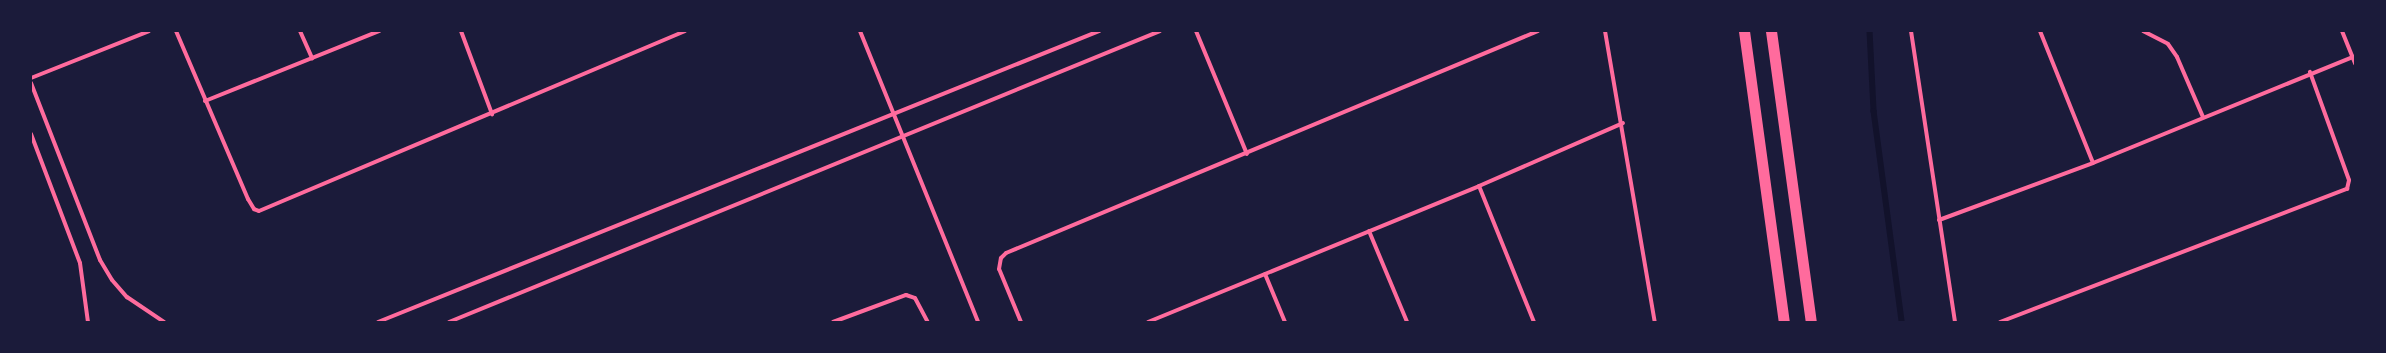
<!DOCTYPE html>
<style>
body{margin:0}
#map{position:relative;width:2386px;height:353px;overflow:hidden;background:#1b1b3a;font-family:"Roboto Condensed",sans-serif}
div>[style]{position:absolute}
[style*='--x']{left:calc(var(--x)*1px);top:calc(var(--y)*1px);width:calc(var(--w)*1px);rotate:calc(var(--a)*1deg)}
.stream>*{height:5.5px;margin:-2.75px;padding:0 2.75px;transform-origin:2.75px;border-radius:2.75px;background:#12122b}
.minor>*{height:4px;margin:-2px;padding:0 2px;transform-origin:2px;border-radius:2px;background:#ff6b9d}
.trunk>*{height:11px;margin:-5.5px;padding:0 5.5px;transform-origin:5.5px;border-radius:5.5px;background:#ff6b9d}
span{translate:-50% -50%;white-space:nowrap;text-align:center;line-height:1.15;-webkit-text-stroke:4px #1b1b3a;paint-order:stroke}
.frame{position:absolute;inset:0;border:32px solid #1b1b3a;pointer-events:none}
</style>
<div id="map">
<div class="stream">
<div style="--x:1870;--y:31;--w:80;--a:87.1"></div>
<div style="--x:1874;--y:111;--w:213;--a:82.4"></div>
</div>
<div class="minor">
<div style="--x:176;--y:31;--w:183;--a:66.8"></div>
<div style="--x:248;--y:199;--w:12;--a:59"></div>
<div style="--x:254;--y:209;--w:5;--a:22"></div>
<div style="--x:259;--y:211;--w:462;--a:-22.9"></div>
<div style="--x:300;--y:31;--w:30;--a:66"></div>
<div style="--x:461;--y:31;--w:89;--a:69.5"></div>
<div style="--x:860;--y:31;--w:314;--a:67.9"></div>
<div style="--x:1196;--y:31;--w:133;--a:67.5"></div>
<div style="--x:1605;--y:31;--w:295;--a:80.3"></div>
<div style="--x:1911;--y:31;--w:294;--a:81.4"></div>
<div style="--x:2040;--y:31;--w:142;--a:68.1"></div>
<div style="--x:2143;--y:31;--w:28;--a:27"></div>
<div style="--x:2168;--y:44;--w:16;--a:55"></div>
<div style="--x:2177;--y:57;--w:65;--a:66.6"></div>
<div style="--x:2342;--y:31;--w:35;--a:68"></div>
<div style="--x:31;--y:78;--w:127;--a:-21.7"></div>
<div style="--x:31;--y:83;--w:190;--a:68.7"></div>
<div style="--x:100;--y:260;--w:23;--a:59"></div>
<div style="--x:112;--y:280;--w:23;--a:49"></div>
<div style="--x:127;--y:297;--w:45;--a:34"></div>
<div style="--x:205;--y:101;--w:188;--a:-21.9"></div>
<div style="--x:31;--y:134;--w:138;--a:69.2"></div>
<div style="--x:80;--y:263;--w:60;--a:82.3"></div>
<div style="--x:1479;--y:186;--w:147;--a:68"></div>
<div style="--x:1939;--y:220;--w:164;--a:-20.3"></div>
<div style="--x:2093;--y:163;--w:281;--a:-22.2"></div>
<div style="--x:1369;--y:231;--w:99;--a:67.3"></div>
<div style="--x:1265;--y:274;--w:52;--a:67.4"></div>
<div style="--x:378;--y:322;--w:778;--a:-21.98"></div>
<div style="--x:449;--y:322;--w:768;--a:-22.26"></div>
<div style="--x:833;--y:322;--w:78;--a:-20.3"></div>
<div style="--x:906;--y:295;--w:9;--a:18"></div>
<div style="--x:915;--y:298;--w:27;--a:62"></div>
<div style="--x:1021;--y:322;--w:57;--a:-112.5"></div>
<div style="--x:999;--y:269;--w:11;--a:-80"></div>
<div style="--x:1001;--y:258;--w:7;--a:-45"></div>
<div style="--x:1006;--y:253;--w:576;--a:-22.65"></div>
<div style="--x:1148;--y:322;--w:358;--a:-22.3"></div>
<div style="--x:1479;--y:186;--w:157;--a:-23.6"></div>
<div style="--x:2000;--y:322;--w:372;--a:-21"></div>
<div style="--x:2347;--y:189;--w:9;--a:-77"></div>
<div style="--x:2349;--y:180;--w:115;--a:-109.9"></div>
</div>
<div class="trunk">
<div style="--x:1744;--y:31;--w:294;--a:82.2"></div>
<div style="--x:1771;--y:31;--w:294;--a:82.2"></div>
</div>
<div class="frame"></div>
</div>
